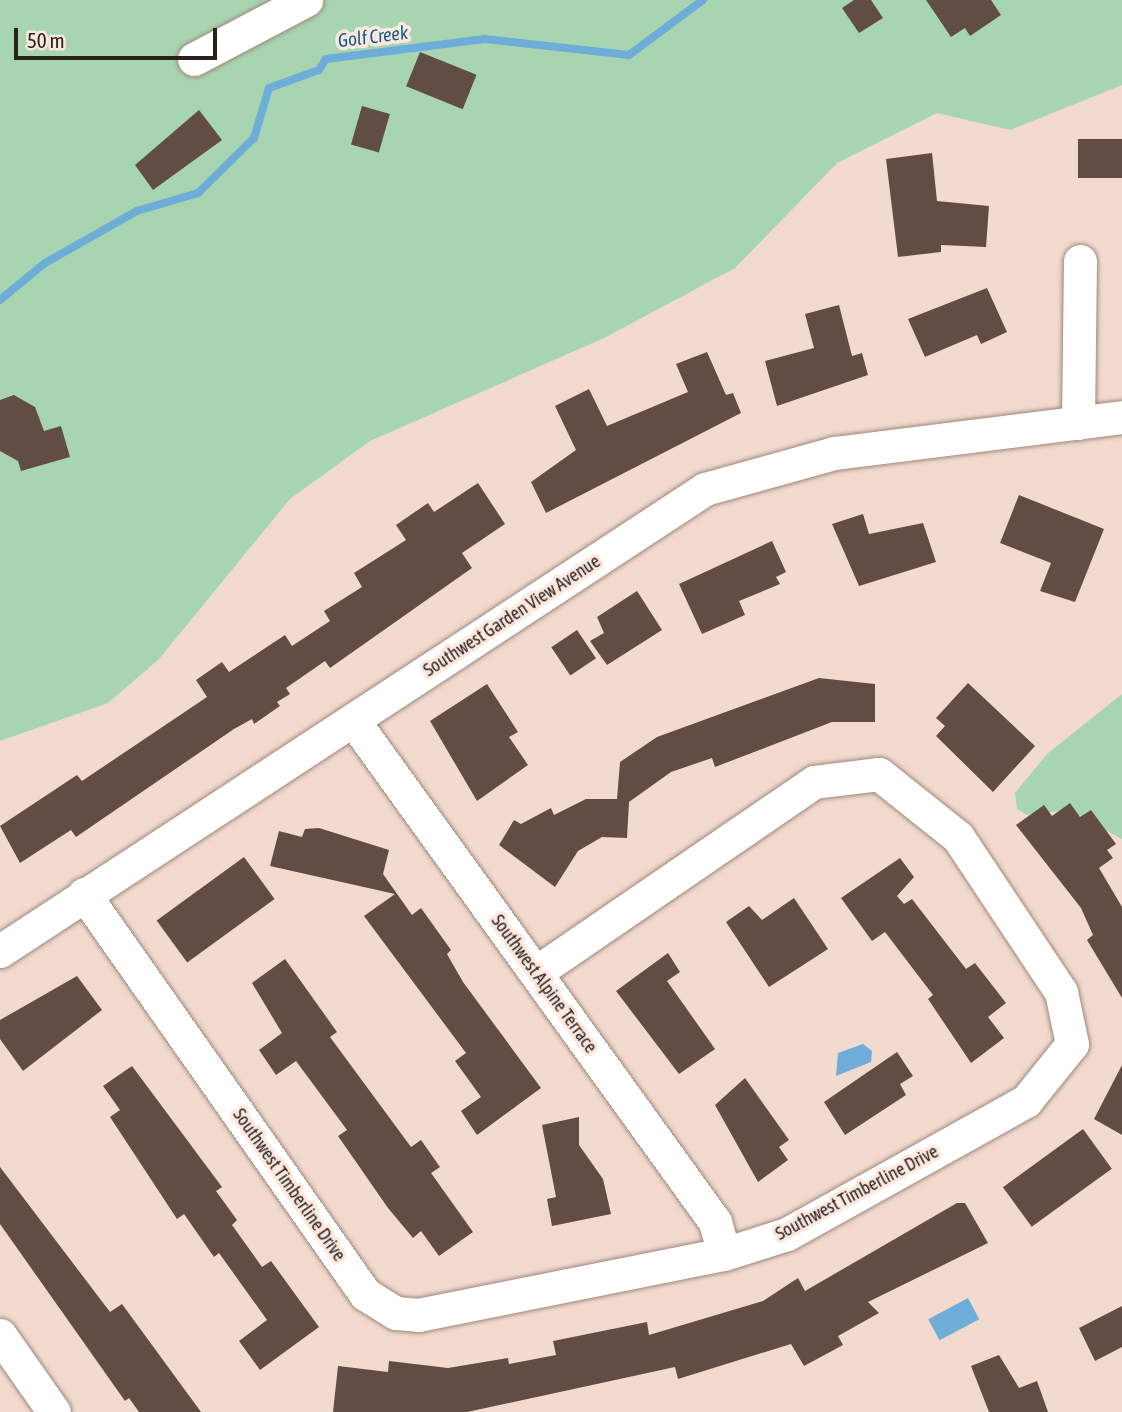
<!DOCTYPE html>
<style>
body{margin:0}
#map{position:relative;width:1122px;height:1412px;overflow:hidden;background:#f2dace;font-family:"Asap Condensed",sans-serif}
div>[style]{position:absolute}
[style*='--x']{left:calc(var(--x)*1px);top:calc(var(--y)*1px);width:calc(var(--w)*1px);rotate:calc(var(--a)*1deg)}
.green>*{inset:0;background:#a8d5b1}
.water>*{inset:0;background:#6eadd8;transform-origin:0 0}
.stream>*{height:8px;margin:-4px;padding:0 4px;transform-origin:4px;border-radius:4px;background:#6eadd8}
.building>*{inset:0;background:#614d43;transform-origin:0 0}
.roads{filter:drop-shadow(0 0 2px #9e887d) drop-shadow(0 0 2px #9e887d)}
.minor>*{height:33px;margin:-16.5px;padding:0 16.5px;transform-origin:16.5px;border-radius:16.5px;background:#fff}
span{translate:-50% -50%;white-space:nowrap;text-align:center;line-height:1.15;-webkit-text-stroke:7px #fce8de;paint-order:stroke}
.street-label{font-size:18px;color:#2a211d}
.water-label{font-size:19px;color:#125c87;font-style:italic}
.scale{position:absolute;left:14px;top:28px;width:203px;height:32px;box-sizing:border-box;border:4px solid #2a211d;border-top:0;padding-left:9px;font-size:21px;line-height:24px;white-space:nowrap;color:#2a211d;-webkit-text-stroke:5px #fce8de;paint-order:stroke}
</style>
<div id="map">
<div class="green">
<div style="clip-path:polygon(0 0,1122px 0,1122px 85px,1010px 130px,937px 113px,837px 163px,735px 268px,604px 338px,370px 441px,290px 499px,159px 659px,108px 703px,0 741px)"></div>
<div style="clip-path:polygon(1122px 694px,1122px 839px,1068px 810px,1027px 815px,1017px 809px,1015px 793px,1047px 754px)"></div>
</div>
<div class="water">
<div style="clip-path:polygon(863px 1044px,872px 1051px,871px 1062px,836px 1076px,838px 1053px)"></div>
<div style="left:968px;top:1298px;width:24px;height:45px;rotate:62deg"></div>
</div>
<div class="stream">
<div style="--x:0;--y:300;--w:58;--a:-39.4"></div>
<div style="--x:45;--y:263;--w:106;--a:-29.5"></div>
<div style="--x:137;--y:211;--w:64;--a:-16.4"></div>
<div style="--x:198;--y:193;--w:78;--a:-44.5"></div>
<div style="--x:254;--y:138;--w:52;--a:-73.3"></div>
<div style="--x:269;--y:88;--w:53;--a:-19.8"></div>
<div style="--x:319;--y:70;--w:13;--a:-58"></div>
<div style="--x:326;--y:59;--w:160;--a:-7.2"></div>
<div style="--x:485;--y:39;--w:145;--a:6.3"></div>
<div style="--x:629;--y:55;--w:92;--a:-36.6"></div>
</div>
<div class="building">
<div style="clip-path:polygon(854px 0,871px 0,883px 18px,859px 33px,842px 8px)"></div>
<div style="clip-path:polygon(926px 0,991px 0,1001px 15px,970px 36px,965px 28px,951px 37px)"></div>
<div style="left:420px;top:52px;width:61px;height:37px;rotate:22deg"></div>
<div style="left:362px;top:106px;width:29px;height:40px;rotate:16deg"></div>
<div style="clip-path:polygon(199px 110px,222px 140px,153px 190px,135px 165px)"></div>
<div style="left:1122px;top:139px;width:39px;height:44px;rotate:90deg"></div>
<div style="clip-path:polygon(932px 153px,937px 201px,989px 206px,986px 247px,941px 245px,941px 252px,898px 257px,886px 159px)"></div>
<div style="clip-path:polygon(987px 288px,1007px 332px,981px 344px,977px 335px,925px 357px,908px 319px)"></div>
<div style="clip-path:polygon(839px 305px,852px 356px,862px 353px,868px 375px,777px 406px,765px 361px,814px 348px,805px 314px)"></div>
<div style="clip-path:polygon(707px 352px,726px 395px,733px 393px,741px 413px,546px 513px,531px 482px,576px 450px,555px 406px,589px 389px,607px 426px,688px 392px,676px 364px)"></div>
<div style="clip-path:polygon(14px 395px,35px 407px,44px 431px,61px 426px,70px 457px,21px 471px,18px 461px,0 451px,0 400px)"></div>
<div style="clip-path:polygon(478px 483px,505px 524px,462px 553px,472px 568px,330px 668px,325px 661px,286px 688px,290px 694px,277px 702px,280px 706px,254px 724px,252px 719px,234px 729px,76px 837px,71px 830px,20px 863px,0 826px,77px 775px,82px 781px,207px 697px,196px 680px,222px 662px,229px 672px,285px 635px,292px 646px,330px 621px,324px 611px,362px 587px,354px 573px,406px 540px,396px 525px,428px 503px,434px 512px)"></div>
<div style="clip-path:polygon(1019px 495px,1104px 529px,1075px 602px,1040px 591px,1051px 563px,1000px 543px)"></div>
<div style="clip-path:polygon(863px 514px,869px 534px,923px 523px,936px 562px,859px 586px,832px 524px)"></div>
<div style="clip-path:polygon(772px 541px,786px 572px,776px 577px,780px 584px,739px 601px,745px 615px,702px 634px,679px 584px)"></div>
<div style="clip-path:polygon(637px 591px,662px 630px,607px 665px,590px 641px,604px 633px,597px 617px)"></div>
<div style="left:577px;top:630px;width:34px;height:31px;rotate:56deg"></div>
<div style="clip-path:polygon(819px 678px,875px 684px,875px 722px,832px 722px,715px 767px,712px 758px,671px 772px,629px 802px,627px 838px,602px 837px,578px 851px,555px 887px,499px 845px,514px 820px,521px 824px,551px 808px,554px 815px,586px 799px,617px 799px,620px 762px,657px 737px)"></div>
<div style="clip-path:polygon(968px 683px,1035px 746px,993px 792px,936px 736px,945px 726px,936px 718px)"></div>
<div style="clip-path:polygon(487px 684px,518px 732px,509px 737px,528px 765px,477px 801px,430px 721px)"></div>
<div style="clip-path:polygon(1070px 803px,1080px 817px,1091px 810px,1116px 844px,1107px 850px,1113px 858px,1099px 868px,1122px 907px,1122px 998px,1087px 940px,1093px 935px,1081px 908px,1016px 825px,1044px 805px,1052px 816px)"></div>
<div style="clip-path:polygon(319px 828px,389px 850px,383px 874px,412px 915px,421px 908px,451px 950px,447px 954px,463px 982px,541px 1088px,477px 1135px,461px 1111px,481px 1097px,455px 1061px,466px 1053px,364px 916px,395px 894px,270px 866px,279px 831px,302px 837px,305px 829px)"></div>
<div style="left:244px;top:857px;width:52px;height:108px;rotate:54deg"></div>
<div style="clip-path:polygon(900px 858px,914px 877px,897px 896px,904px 904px,912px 899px,966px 969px,975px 963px,1006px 1003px,988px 1017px,1004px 1038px,971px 1063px,928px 999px,933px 995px,885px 932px,872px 941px,841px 898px)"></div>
<div style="clip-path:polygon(794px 898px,828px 949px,769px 987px,726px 922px,749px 906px,762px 920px)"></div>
<div style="clip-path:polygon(668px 953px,680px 972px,667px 981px,715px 1049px,679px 1074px,616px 991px)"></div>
<div style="clip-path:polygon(285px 959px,337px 1032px,330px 1037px,411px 1147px,421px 1140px,440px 1167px,431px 1173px,473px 1232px,439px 1256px,421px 1231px,413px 1238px,388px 1208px,338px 1136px,347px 1130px,296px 1061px,276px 1075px,259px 1050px,282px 1033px,252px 983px)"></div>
<div style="clip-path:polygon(77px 976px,102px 1010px,23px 1071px,0 1039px,0 1020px)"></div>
<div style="clip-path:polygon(897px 1052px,913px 1076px,900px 1084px,906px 1095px,845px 1135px,824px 1102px)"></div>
<div style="clip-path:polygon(1122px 1065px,1122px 1135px,1094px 1119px)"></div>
<div style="clip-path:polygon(132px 1066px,222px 1187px,216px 1191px,237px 1220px,232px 1225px,262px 1267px,271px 1261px,319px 1327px,260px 1370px,239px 1341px,267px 1320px,219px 1253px,214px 1257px,184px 1214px,177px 1219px,110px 1117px,120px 1110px,103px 1086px)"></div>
<div style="clip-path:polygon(745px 1078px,789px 1140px,779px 1147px,788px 1160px,758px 1182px,715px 1105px)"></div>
<div style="clip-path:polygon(579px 1117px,579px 1145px,603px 1179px,611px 1214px,552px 1226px,547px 1199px,556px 1197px,542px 1125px)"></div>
<div style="left:1083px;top:1129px;width:49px;height:99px;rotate:54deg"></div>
<div style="clip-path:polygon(0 1167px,110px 1312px,122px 1304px,201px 1412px,139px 1412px,129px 1398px,125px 1401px,0 1224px)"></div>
<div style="clip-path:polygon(957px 1203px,965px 1203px,988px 1243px,868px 1302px,879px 1313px,838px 1336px,843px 1345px,804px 1366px,791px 1344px,678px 1379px,675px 1367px,467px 1412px,333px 1412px,338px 1366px,388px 1372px,389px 1361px,448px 1368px,508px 1358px,509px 1364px,556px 1355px,553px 1341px,647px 1322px,649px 1335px,763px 1301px,798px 1278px,805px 1291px)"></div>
<div style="clip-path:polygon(1122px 1306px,1122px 1347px,1095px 1361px,1079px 1328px)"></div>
<div style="clip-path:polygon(999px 1355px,1019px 1388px,1037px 1381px,1048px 1412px,989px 1412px,971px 1366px)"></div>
</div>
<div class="roads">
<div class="minor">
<div style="--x:194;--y:59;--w:127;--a:-27.8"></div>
<div style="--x:1078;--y:423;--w:162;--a:-89.3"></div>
<div style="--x:353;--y:720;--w:619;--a:54.2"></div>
<div style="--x:715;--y:1222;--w:33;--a:74"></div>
<div style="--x:84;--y:894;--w:489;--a:54.9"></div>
<div style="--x:365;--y:1294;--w:36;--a:32"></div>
<div style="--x:396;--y:1313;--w:22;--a:5"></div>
<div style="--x:418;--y:1315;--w:312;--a:-11.3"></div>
<div style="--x:724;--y:1254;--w:66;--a:-17.6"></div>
<div style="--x:787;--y:1234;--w:274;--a:-29.1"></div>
<div style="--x:1026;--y:1101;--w:73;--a:-51.1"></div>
<div style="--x:1072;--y:1044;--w:53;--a:-101.9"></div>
<div style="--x:1061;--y:992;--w:186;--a:-123.6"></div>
<div style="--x:958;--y:837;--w:101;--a:-141.4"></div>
<div style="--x:879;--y:774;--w:65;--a:173"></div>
<div style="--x:814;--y:782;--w:337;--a:145.6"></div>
<div style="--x:0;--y:951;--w:843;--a:-33.24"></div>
<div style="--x:705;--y:489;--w:134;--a:-15.6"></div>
<div style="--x:834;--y:453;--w:290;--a:-7.1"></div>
<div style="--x:0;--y:1335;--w:94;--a:55"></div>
</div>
</div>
<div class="street-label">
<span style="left:512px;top:616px;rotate:-33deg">Southwest Garden View Avenue</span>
<span style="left:544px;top:984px;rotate:54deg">Southwest Alpine Terrace</span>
<span style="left:289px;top:1185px;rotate:55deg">Southwest Timberline Drive</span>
<span style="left:857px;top:1193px;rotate:-28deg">Southwest Timberline Drive</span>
</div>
<div class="water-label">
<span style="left:373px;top:37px;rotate:-7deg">Golf Creek</span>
</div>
<div class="scale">50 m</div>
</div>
